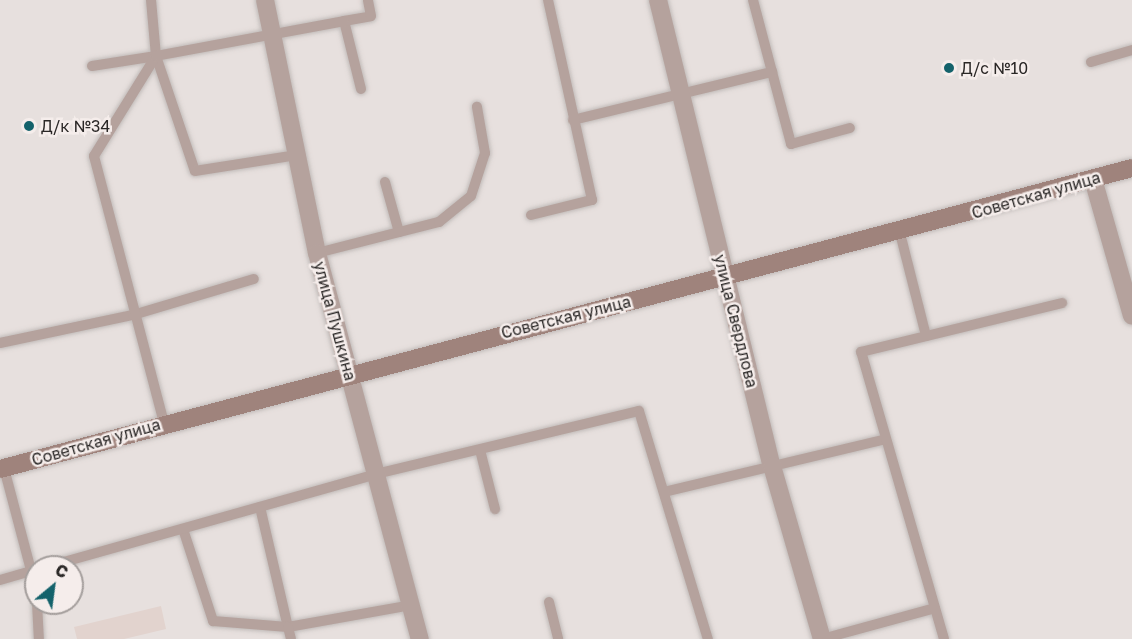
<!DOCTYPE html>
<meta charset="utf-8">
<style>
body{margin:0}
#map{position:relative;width:1132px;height:639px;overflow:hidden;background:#e7e0de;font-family:"Golos Text",sans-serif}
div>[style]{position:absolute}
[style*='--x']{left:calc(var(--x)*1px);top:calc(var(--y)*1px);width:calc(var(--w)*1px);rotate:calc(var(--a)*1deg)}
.built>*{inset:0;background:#e2d3ce}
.roads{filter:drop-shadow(0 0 2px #c1bbb9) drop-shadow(0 0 2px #c1bbb9)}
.lane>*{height:10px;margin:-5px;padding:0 5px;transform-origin:5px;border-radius:5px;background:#b5a29d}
.street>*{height:18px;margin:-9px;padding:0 9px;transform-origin:9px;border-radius:9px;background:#b5a29d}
.secondary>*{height:18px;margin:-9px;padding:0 9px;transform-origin:9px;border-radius:9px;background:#9f837c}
.dots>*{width:16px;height:16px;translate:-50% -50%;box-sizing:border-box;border:3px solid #f5edeb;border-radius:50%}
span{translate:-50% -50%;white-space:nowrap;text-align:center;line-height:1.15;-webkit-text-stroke:5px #f5edeb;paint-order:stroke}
.poi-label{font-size:16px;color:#2a2726}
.left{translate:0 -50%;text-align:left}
.street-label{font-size:16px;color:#2a2726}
.north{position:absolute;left:24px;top:555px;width:60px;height:60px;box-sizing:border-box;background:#f5edeb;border:2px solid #a49e9c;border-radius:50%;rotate:29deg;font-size:16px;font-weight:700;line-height:24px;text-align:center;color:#2a2726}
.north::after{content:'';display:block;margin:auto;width:21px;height:27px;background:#14626b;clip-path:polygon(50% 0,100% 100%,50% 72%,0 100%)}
</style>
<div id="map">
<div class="built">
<div style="clip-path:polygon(161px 606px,166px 629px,124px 639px,77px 639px,74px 627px)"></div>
</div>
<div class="roads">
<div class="lane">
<div style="--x:151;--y:0;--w:56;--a:84.9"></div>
<div style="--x:156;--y:56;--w:121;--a:71.3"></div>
<div style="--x:195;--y:171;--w:103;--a:-8.9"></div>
<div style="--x:753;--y:0;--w:149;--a:75.2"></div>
<div style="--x:791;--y:144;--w:61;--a:-15.2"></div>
<div style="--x:1091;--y:62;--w:43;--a:-16.3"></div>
<div style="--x:92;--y:66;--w:65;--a:-8.9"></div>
<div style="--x:361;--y:89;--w:70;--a:-104"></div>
<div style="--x:344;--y:21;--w:27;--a:-10"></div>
<div style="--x:371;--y:16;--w:16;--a:-101"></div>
<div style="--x:573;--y:120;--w:205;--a:-13.6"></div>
<div style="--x:385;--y:182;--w:52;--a:74.4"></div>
<div style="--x:531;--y:215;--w:63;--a:-13.8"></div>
<div style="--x:592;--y:200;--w:205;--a:-102.4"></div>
<div style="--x:900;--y:233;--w:106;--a:75.8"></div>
<div style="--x:317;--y:253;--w:126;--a:-14.3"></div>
<div style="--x:439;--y:222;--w:41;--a:-39.1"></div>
<div style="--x:471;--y:196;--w:45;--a:-72"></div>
<div style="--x:485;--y:153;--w:47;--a:-99.9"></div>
<div style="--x:0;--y:343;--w:136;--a:-11.9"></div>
<div style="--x:133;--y:315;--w:126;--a:-16.6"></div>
<div style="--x:164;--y:423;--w:276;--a:-104.7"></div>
<div style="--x:94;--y:156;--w:118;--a:-58.2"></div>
<div style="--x:156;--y:56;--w:191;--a:-10.5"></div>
<div style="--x:480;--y:450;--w:61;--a:75.7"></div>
<div style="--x:4;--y:468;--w:125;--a:75.2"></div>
<div style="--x:664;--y:492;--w:228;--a:-13.4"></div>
<div style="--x:260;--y:507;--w:123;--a:76.9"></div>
<div style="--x:288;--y:627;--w:125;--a:-10.1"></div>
<div style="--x:183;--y:529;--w:97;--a:71.9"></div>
<div style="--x:213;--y:621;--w:75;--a:4.6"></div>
<div style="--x:288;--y:627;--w:12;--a:76"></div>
<div style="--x:46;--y:567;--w:343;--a:-15.7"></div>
<div style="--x:376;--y:474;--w:270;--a:-13.5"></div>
<div style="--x:639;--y:411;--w:238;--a:73.2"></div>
<div style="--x:0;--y:580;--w:37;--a:-16"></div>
<div style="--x:549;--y:602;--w:38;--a:76"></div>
<div style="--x:37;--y:603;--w:36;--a:87"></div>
<div style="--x:822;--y:639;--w:117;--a:-15.3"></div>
<div style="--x:944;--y:639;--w:299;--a:-106.1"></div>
<div style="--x:861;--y:352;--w:207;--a:-13.7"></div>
</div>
<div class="street">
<div style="--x:265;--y:0;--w:258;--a:78.4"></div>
<div style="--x:317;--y:253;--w:400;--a:75.1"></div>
<div style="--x:658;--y:0;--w:480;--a:76.3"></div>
<div style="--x:772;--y:466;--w:180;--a:73.9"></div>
<div style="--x:1093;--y:179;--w:142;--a:74.1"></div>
</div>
<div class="secondary">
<div style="--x:0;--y:469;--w:1171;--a:-14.89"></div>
</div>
</div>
<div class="dots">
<div style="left:949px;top:68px;background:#14626b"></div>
<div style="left:29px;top:126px;background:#14626b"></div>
</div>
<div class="poi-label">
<span class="left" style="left:961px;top:68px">Д/с №10</span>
<span class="left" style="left:41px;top:126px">Д/к №34</span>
</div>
<div class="street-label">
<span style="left:1036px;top:195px;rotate:-16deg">Советская улица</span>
<span style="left:566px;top:317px;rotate:-14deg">Советская улица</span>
<span style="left:335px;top:321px;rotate:75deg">улица Пушкина</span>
<span style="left:736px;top:321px;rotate:76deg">улица Свердлова</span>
<span style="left:96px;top:442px;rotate:-16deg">Советская улица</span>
</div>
<div class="north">С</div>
</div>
